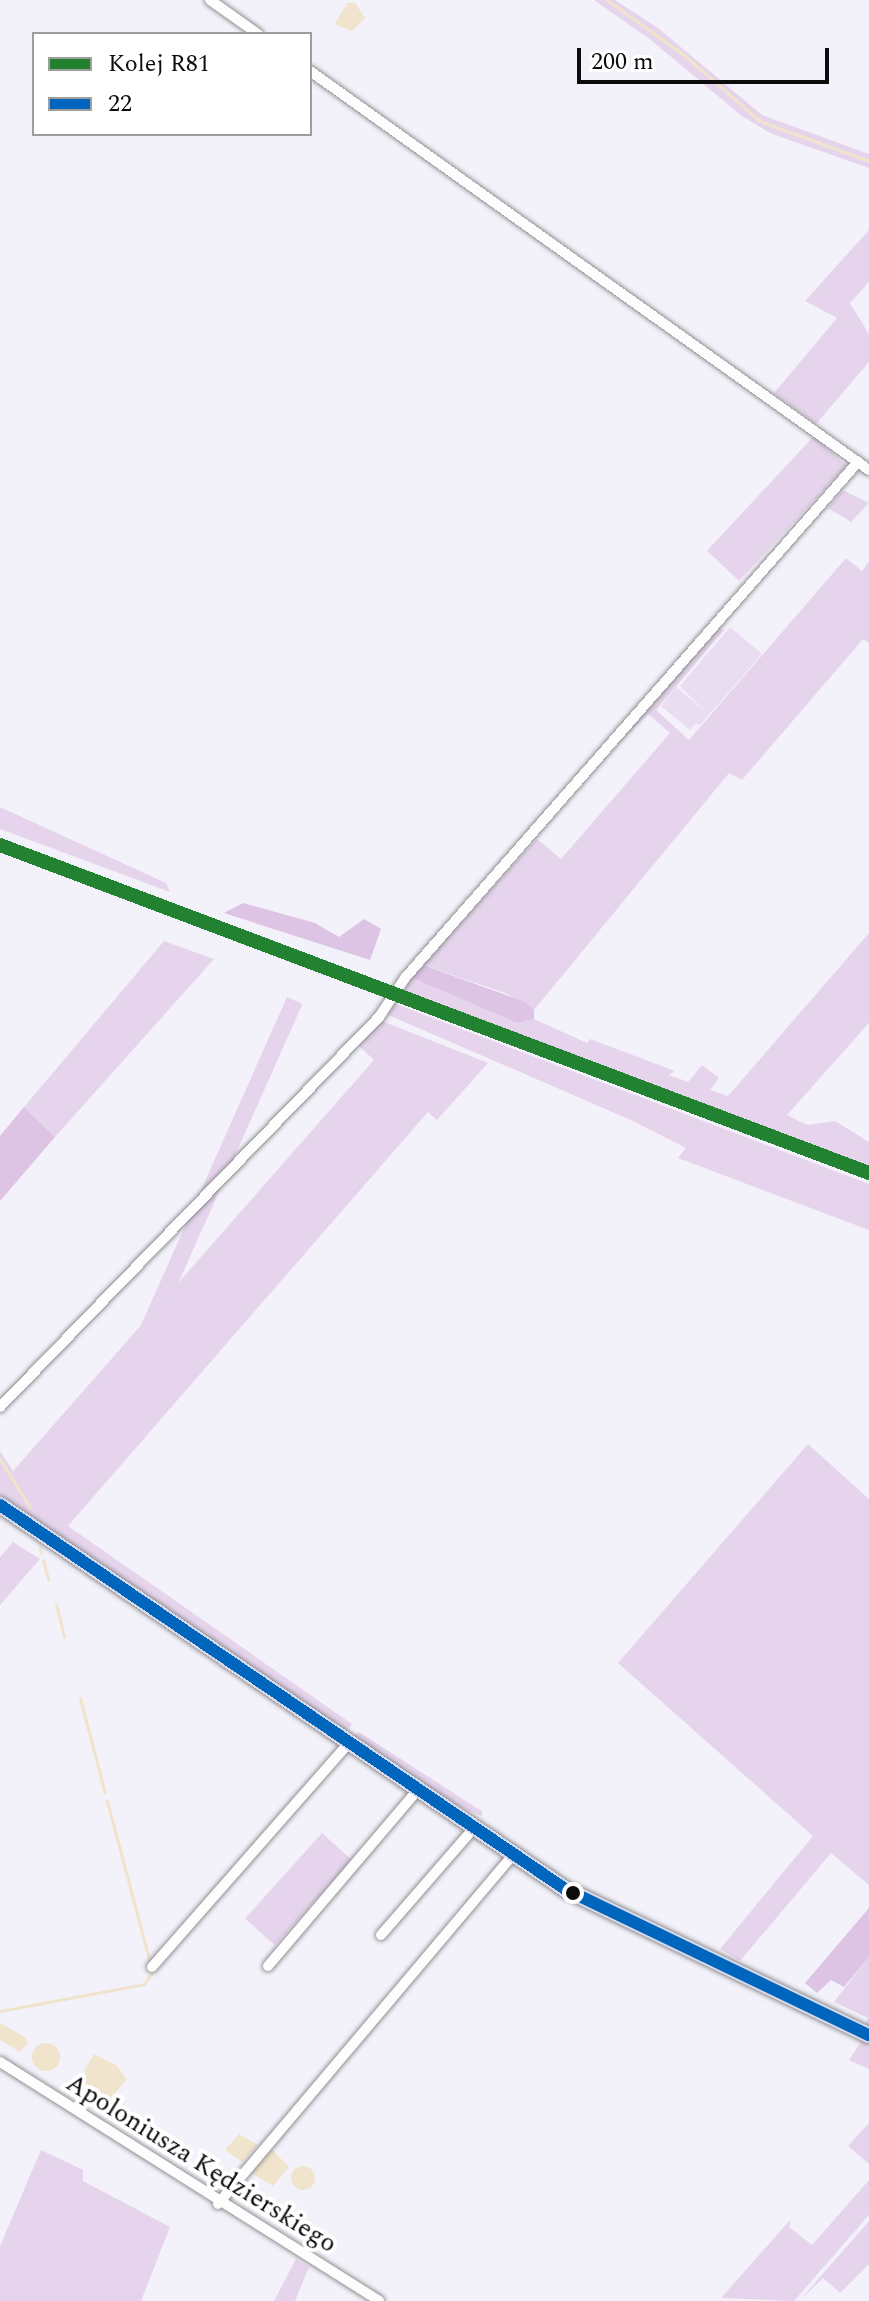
<!DOCTYPE html>
<meta charset="utf-8">
<style>
body{margin:0}
#map{position:relative;width:869px;height:2301px;overflow:hidden;background:#f3f2fa;font-family:Spectral,serif}
div>[style]{position:absolute}
[style*='--x']{left:calc(var(--x)*1px);top:calc(var(--y)*1px);width:calc(var(--w)*1px);rotate:calc(var(--a)*1deg)}
.green>*{inset:0;background:#e6d4ed;transform-origin:0 0}
.forest>*{inset:0;background:#ddc3e4}
.pitch>*{inset:0;background:#e9ddf2}
.water>*{inset:0;background:#f0e4cc}
.round{border-radius:50%}
.stream>*{height:3px;margin:-1.5px;padding:0 1.5px;transform-origin:1.5px;border-radius:1.5px;background:#f0e4cc}
.roads{filter:drop-shadow(0 0 2px #909093) drop-shadow(0 0 2px #909093)}
.street>*{height:10px;margin:-5px;padding:0 5px;transform-origin:5px;border-radius:5px;background:#fdfdfe}
.primary>*{height:16px;margin:-8px;padding:0 8px;transform-origin:8px;border-radius:8px;background:#dbdaea}
.bus-1>*{height:12px;margin:-6px;padding:0 6px;transform-origin:6px;border-radius:6px;background:#0065bd}
.rail-1>*{height:14px;margin:-7px;padding:0 7px;transform-origin:7px;border-radius:7px;background:#238132}
.dots>*{width:22px;height:22px;translate:-50% -50%;box-sizing:border-box;border:4px solid #fff;border-radius:50%}
span{translate:-50% -50%;white-space:nowrap;text-align:center;line-height:1.15;-webkit-text-stroke:8px #fff;paint-order:stroke}
.street-label{font-size:26px;color:#0c0c0c}
.legend{position:absolute;left:32px;top:32px;width:280px;height:104px;box-sizing:border-box;background:#fff;border:2px solid #9e9e9e;margin:0;padding:10px 14px;list-style:none;font-size:24px;color:#0c0c0c}
.legend li{display:flex;align-items:center;gap:16px;height:40px}
.legend b{width:40px;border:2px solid #9e9e9e}
.scale{position:absolute;left:577px;top:48px;width:252px;height:36px;box-sizing:border-box;border:4px solid #0c0c0c;border-top:0;padding-left:10px;font-size:24px;line-height:28px;white-space:nowrap;color:#0c0c0c;-webkit-text-stroke:6px #fff;paint-order:stroke}
</style>
<div id="map">
<div class="green">
<div style="clip-path:polygon(594px 0,615px 0,658px 28px,762px 115px,869px 154px,869px 168px,772px 134px,743px 117px,651px 40px)"></div>
<div style="clip-path:polygon(869px 230px,869px 282px,850px 303px,869px 334px,869px 362px,816px 424px,774px 393px,837px 318px,805px 301px)"></div>
<div style="left:814px;top:436px;width:44px;height:157px;rotate:43deg"></div>
<div style="clip-path:polygon(843px 490px,869px 503px,851px 522px,828px 508px)"></div>
<div style="clip-path:polygon(846px 558px,862px 571px,869px 562px,869px 643px,863px 639px,742px 780px,729px 773px,534px 1010px,505px 993px,423px 965px,537px 839px,561px 859px,670px 733px,648px 714px,606px 756px,718px 628px,724px 630px,656px 710px,689px 740px)"></div>
<div style="clip-path:polygon(0 807px,166px 883px,170px 892px,0 829px)"></div>
<div style="clip-path:polygon(869px 933px,869px 1023px,787px 1115px,807px 1125px,835px 1121px,869px 1142px,869px 1168px,401px 991px,410px 977px,517px 1023px,534px 1019px,587px 1043px,590px 1039px,675px 1071px,669px 1075px,688px 1082px,702px 1065px,719px 1078px,710px 1090px,728px 1096px)"></div>
<div style="clip-path:polygon(164px 941px,214px 959px,55px 1137px,24px 1107px)"></div>
<div style="left:287px;top:997px;width:17px;height:437px;rotate:24deg"></div>
<div style="clip-path:polygon(393px 1003px,869px 1184px,869px 1230px,678px 1158px,686px 1148px,633px 1121px,386px 1014px)"></div>
<div style="clip-path:polygon(382px 1021px,488px 1063px,437px 1120px,428px 1112px,68px 1526px,352px 1724px,346px 1732px,0 1495px,0 1451px,13px 1471px,374px 1060px,359px 1046px)"></div>
<div style="clip-path:polygon(808px 1444px,869px 1499px,869px 1885px,831px 1853px,740px 1961px,720px 1949px,813px 1836px,618px 1663px)"></div>
<div style="clip-path:polygon(13px 1542px,40px 1559px,0 1605px,0 1557px)"></div>
<div style="clip-path:polygon(359px 1732px,483px 1812px,481px 1816px,446px 1800px,353px 1737px)"></div>
<div style="left:322px;top:1833px;width:40px;height:115px;rotate:42deg"></div>
<div style="clip-path:polygon(869px 1957px,869px 2030px,864px 2027px,868px 2018px,834px 2002px)"></div>
<div style="clip-path:polygon(862px 2040px,869px 2041px,869px 2069px,849px 2060px)"></div>
<div style="clip-path:polygon(869px 2123px,869px 2164px,848px 2146px)"></div>
<div style="clip-path:polygon(41px 2150px,83px 2170px,83px 2181px,170px 2227px,141px 2301px,0 2301px,0 2246px)"></div>
<div style="clip-path:polygon(869px 2180px,869px 2215px,794px 2301px,721px 2298px,791px 2219px,789px 2227px,812px 2245px)"></div>
<div style="clip-path:polygon(869px 2221px,869px 2264px,840px 2293px,823px 2278px,799px 2301px)"></div>
<div style="clip-path:polygon(296px 2259px,309px 2267px,295px 2301px,274px 2301px)"></div>
</div>
<div class="forest">
<div style="clip-path:polygon(243px 903px,315px 923px,339px 937px,364px 919px,381px 929px,370px 960px,224px 913px)"></div>
<div style="clip-path:polygon(423px 965px,525px 1002px,534px 1010px,534px 1019px,517px 1023px,410px 977px)"></div>
<div style="clip-path:polygon(24px 1107px,55px 1137px,0 1201px,0 1136px)"></div>
<div style="clip-path:polygon(869px 1908px,869px 1957px,844px 1987px,831px 1980px,817px 1993px,805px 1983px)"></div>
</div>
<div class="pitch">
<div style="clip-path:polygon(730px 627px,762px 654px,700px 725px,696px 723px,690px 730px,661px 706px,676px 687px,706px 712px,680px 686px)"></div>
</div>
<div class="water">
<div style="clip-path:polygon(347px 3px,355px 3px,365px 18px,352px 31px,335px 24px)"></div>
<div style="clip-path:polygon(0 2023px,25px 2037px,28px 2043px,20px 2052px,0 2040px)"></div>
<div class="round" style="left:32px;top:2043px;width:28px;height:28px"></div>
<div style="clip-path:polygon(94px 2054px,116px 2065px,127px 2079px,101px 2110px,74px 2088px)"></div>
<div style="clip-path:polygon(239px 2134px,258px 2145px,242px 2162px,225px 2150px)"></div>
<div style="clip-path:polygon(272px 2150px,289px 2167px,273px 2186px,250px 2172px)"></div>
<div class="round" style="left:291px;top:2166px;width:24px;height:24px"></div>
</div>
<div class="stream">
<div style="--x:607;--y:0;--w:95;--a:35.5"></div>
<div style="--x:684;--y:55;--w:101;--a:41"></div>
<div style="--x:760;--y:121;--w:116;--a:20.2"></div>
<div style="--x:0;--y:1459;--w:57;--a:58.5"></div>
<div style="--x:40;--y:1547;--w:6;--a:81"></div>
<div style="--x:43;--y:1560;--w:20;--a:75"></div>
<div style="--x:56;--y:1604;--w:34;--a:76"></div>
<div style="--x:80;--y:1698;--w:98;--a:75.3"></div>
<div style="--x:107;--y:1801;--w:163;--a:75.1"></div>
<div style="--x:0;--y:2011;--w:147;--a:-10.6"></div>
<div style="--x:144;--y:1984;--w:16;--a:-55"></div>
</div>
<div class="roads">
<div class="street">
<div style="--x:210;--y:0;--w:59;--a:35.3"></div>
<div style="--x:310;--y:71;--w:687;--a:35.52"></div>
<div style="--x:0;--y:1407;--w:544;--a:-45.82"></div>
<div style="--x:379;--y:1017;--w:47;--a:-56.3"></div>
<div style="--x:405;--y:978;--w:687;--a:-48.72"></div>
<div style="--x:381;--y:1935;--w:140;--a:-49"></div>
<div style="--x:268;--y:1966;--w:230;--a:-49.6"></div>
<div style="--x:152;--y:1967;--w:297;--a:-48.7"></div>
<div style="--x:0;--y:2062;--w:448;--a:32.2"></div>
<div style="--x:218;--y:2204;--w:456;--a:-49.8"></div>
</div>
<div class="primary">
<div style="--x:0;--y:1505;--w:683;--a:34.2"></div>
<div style="--x:565;--y:1889;--w:337;--a:25.7"></div>
</div>
</div>
<div class="bus-1">
<div style="--x:0;--y:1505;--w:683;--a:34.2"></div>
<div style="--x:565;--y:1889;--w:337;--a:25.7"></div>
</div>
<div class="rail-1">
<div style="--x:0;--y:845;--w:929;--a:20.68"></div>
</div>
<div class="dots">
<div style="left:573px;top:1893px;background:#0c0c0c"></div>
</div>
<div class="street-label">
<span style="left:201px;top:2164px;rotate:32deg">Apoloniusza Kędzierskiego</span>
</div>
<ul class="legend">
<li><b style="height:10px;background:#238132"></b>Kolej R81</li>
<li><b style="height:10px;background:#0065bd"></b>22</li>
</ul>
<div class="scale">200 m</div>
</div>
